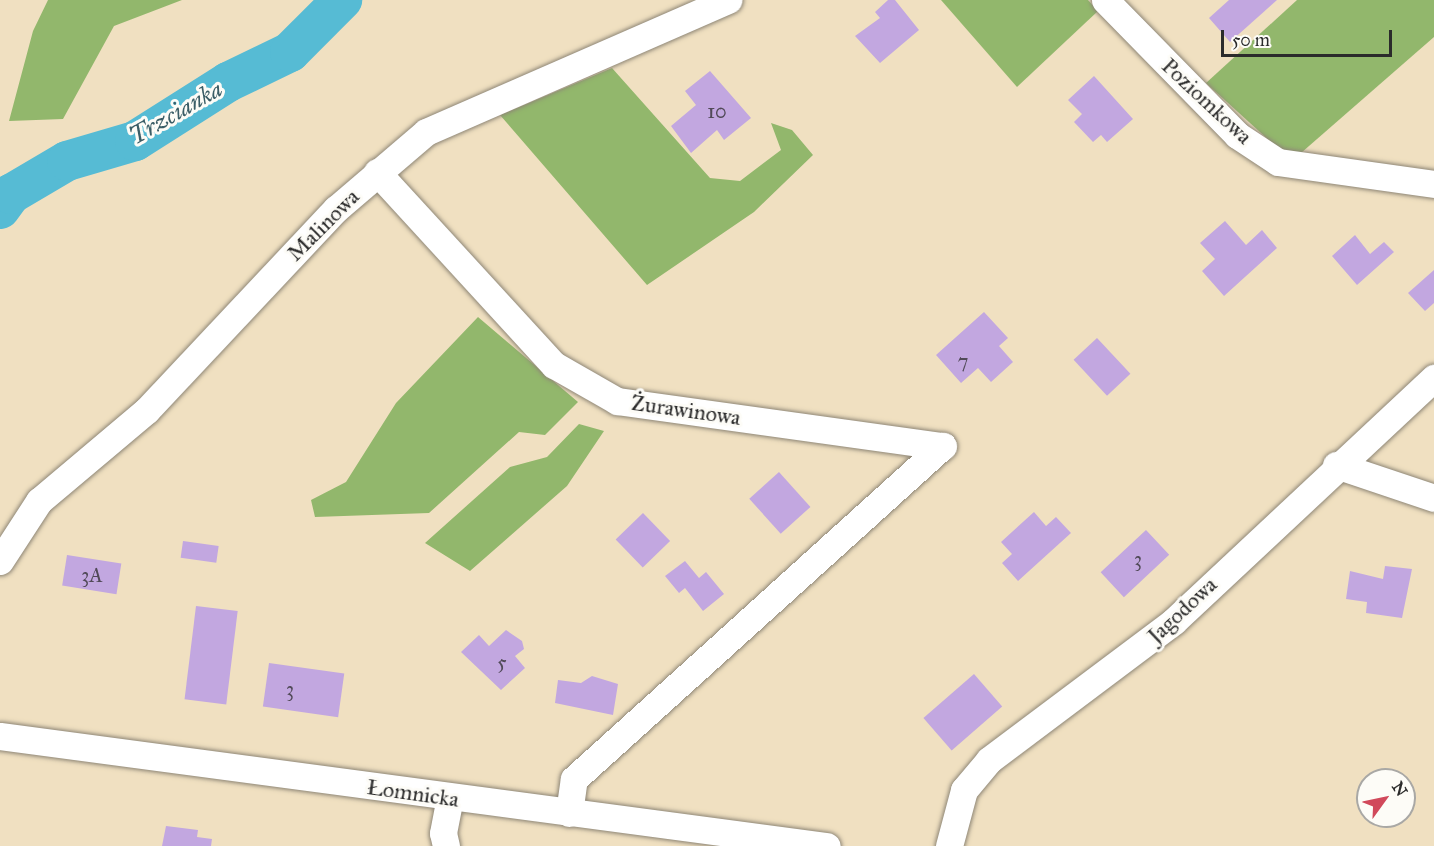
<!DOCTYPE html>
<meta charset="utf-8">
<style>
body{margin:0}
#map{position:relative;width:1434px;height:846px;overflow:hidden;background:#f0e0c1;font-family:"IM FELL Great Primer",serif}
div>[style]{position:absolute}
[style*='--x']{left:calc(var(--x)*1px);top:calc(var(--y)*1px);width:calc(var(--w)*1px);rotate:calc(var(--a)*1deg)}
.forest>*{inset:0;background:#92b76c}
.river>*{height:40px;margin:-20px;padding:0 20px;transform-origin:20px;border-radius:20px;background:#56bbd4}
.building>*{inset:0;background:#c2a7e0;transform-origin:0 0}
.roads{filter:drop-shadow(0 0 2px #8e8676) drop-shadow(0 0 2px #8e8676)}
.minor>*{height:27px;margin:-13.5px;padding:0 13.5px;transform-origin:13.5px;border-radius:13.5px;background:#fff}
span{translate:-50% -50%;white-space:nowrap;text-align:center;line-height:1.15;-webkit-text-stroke:6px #fdfcf7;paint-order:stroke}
.number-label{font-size:20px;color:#514a58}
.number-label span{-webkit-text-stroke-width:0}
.street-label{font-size:22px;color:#2b2b2b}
.water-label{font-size:24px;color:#3a5d66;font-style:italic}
.north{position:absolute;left:1356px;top:768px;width:60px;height:60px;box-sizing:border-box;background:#fdfcf7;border:2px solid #a9a8a5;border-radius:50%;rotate:57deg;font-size:16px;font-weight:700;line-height:24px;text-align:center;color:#2b2b2b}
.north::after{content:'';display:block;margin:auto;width:21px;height:27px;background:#d1495b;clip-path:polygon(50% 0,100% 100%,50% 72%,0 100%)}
.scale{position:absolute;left:1221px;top:30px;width:171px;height:27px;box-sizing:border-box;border:3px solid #2b2b2b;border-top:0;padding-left:8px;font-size:18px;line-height:21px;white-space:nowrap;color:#2b2b2b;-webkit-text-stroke:4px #fdfcf7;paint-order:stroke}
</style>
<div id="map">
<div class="forest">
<div style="clip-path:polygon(48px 0,182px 0,114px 26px,63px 119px,9px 121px,33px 31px)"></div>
<div style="clip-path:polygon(941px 0,1088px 0,1098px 11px,1017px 87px)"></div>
<div style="clip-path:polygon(1297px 0,1434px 0,1434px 37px,1301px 153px,1282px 152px,1206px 83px)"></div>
<div style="clip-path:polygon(612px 68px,710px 178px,740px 181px,781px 150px,771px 123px,792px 130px,813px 155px,754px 212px,647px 285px,500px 115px)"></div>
<div style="clip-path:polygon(478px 317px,578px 402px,545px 435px,519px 432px,429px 513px,315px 517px,311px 500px,346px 482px,396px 403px)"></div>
<div style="clip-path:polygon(579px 424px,604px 431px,567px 486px,470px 571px,425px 543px,510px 467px,547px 457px)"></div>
</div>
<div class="river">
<div style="--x:0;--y:209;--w:19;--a:-54"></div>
<div style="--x:11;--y:194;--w:65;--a:-30.5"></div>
<div style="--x:67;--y:161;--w:71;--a:-16.4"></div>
<div style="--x:135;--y:141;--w:110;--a:-32.4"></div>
<div style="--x:228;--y:82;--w:69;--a:-25.8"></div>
<div style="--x:290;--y:52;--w:74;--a:-45"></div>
</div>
<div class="building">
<div style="clip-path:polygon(888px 0,895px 0,919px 30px,880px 63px,855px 36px,880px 18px,875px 12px)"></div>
<div style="clip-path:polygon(1229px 0,1277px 0,1230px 42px,1209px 18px)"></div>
<div style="clip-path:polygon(710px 71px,751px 118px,724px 140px,717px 130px,691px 153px,671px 126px,696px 105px,685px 91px)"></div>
<div style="clip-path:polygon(1094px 76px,1133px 119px,1107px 142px,1101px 135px,1093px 142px,1074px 122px,1082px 114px,1068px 100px)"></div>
<div style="clip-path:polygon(1225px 221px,1246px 245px,1262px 230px,1277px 248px,1224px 296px,1202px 271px,1215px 259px,1200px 243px)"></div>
<div style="clip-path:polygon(1355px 235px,1370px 254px,1384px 242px,1394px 252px,1357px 285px,1332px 256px)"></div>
<div style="clip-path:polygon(1434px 270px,1434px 303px,1425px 311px,1408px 293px)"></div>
<div style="clip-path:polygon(984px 312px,1008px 338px,999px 346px,1013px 362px,991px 382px,978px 368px,961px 383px,936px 355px)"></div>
<div style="left:1097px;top:338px;width:49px;height:32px;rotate:47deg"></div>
<div style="left:779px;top:472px;width:47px;height:40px;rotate:48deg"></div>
<div style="clip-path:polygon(1034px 512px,1046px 526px,1056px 517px,1071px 533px,1018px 581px,1002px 563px,1012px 554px,1001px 542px)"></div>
<div style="left:643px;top:513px;width:39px;height:38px;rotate:46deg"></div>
<div style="left:1146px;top:530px;width:34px;height:62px;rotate:47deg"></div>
<div style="left:183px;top:541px;width:36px;height:17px;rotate:8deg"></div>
<div style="left:67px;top:555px;width:55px;height:31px;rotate:9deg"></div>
<div style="clip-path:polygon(685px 561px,699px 578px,706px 572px,724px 594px,703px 611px,685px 588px,679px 593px,665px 576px)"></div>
<div style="clip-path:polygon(1385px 566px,1412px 569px,1402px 618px,1366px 613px,1367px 602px,1346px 599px,1350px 571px,1383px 579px)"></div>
<div style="left:196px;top:606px;width:42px;height:94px;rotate:7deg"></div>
<div style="clip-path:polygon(506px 630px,522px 641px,524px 649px,515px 656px,525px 668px,501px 690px,461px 652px,479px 635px,489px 646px)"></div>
<div style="left:269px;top:663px;width:76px;height:44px;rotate:8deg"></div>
<div style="left:974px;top:674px;width:43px;height:67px;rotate:49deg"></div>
<div style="clip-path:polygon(592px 676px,618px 684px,613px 715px,555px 703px,558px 680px,581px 683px)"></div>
<div style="clip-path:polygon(166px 826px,198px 830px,197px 837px,212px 839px,211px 846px,162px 846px)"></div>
</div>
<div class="roads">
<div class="minor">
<div style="--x:1105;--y:0;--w:189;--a:45.6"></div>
<div style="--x:1237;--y:135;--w:49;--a:33.4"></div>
<div style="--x:1278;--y:162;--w:158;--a:8"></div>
<div style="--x:377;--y:172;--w:262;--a:47.5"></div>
<div style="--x:554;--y:365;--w:73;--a:29.7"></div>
<div style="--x:617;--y:401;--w:329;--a:7.9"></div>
<div style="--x:1336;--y:465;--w:103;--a:18.6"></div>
<div style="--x:0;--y:561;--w:72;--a:-57"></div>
<div style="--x:39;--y:501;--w:141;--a:-40.1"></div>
<div style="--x:147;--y:410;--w:276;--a:-46.8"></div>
<div style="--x:336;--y:209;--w:118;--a:-40.5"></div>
<div style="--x:426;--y:132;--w:330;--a:-23.6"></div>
<div style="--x:0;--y:736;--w:834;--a:7.58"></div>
<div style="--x:569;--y:813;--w:34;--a:-82"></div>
<div style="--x:574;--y:779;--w:497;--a:-42.1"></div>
<div style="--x:446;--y:846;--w:13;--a:-103"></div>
<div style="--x:443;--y:833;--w:36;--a:-79"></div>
<div style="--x:949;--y:846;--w:58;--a:-75"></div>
<div style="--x:964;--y:790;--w:39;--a:-50"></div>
<div style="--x:989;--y:760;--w:231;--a:-36.9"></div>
<div style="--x:1174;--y:621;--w:356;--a:-43.1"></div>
</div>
</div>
<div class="number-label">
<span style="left:717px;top:111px">10</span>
<span style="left:963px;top:361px">7</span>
<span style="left:1138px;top:559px">3</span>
<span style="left:92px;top:575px">3A</span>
<span style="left:502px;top:662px">5</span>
<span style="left:290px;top:689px">3</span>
</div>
<div class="street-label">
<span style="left:1207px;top:101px;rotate:43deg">Poziomkowa</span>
<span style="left:323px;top:225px;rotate:-45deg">Malinowa</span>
<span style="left:686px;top:410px;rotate:8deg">Żurawinowa</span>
<span style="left:1182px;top:610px;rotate:-43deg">Jagodowa</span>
<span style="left:413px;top:793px;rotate:8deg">Łomnicka</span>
</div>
<div class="water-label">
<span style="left:176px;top:113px;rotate:-30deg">Trzcianka</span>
</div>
<div class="north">N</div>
<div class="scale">50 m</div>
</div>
